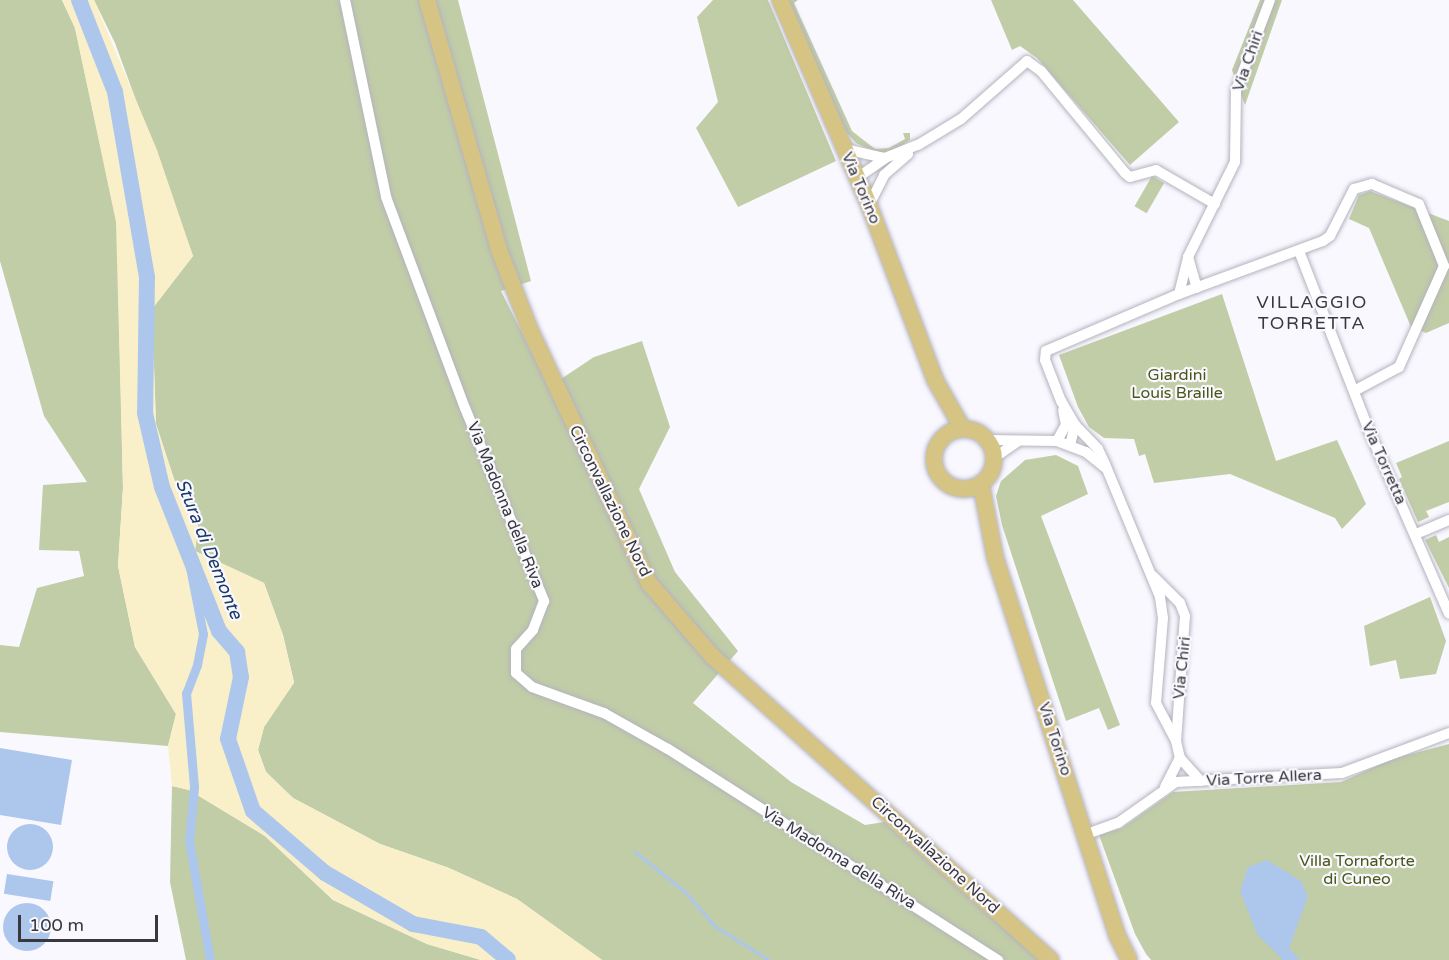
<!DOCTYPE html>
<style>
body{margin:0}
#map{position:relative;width:1449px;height:960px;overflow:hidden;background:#f9f8ff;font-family:"Varela Round",sans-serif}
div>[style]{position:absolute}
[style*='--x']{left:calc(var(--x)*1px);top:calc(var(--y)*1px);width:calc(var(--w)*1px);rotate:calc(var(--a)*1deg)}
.green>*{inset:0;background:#c1cda7;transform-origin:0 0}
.sand>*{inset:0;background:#f9f0ca}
.water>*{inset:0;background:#adc6ec;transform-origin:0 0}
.round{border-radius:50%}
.stream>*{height:3px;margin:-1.5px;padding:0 1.5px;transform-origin:1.5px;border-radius:1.5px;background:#adc6ec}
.canal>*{height:9px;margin:-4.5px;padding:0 4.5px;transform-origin:4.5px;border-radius:4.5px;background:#adc6ec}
.river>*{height:16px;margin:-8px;padding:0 8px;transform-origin:8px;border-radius:8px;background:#adc6ec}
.roads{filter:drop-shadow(0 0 2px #b4b3be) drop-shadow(0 0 2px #b4b3be)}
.street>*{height:10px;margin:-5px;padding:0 5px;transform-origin:5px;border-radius:5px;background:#fff}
.primary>*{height:16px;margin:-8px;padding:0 8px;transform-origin:8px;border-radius:8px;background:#d5c483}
.primary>.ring{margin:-8px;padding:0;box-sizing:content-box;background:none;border:16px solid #d5c483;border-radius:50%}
span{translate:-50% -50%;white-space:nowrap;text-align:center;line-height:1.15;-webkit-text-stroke:4.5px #f9f8ff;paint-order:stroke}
.street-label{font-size:16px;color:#39393d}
.park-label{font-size:16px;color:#485715}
.neighbourhood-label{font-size:18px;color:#39393d;letter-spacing:1.5px}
.water-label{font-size:18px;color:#1a3969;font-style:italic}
.scale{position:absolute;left:18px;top:915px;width:140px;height:27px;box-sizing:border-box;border:3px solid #39393d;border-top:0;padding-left:8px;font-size:18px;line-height:21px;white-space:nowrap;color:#39393d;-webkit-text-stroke:4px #f9f8ff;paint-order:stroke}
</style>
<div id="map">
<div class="green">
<div style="clip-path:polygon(0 0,62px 0,75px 28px,117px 222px,123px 488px,118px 566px,135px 647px,176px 714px,168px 746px,0 732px,0 645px,19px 647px,37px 588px,84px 576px,79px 551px,39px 550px,43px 485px,87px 482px,44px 416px,0 261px)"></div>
<div style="clip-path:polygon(94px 0,458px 0,531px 281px,501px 291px,549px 387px,594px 357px,642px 341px,670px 427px,639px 489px,675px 572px,738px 651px,693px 703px,791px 782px,865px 825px,884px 822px,1040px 960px,602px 960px,517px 899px,449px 868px,380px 844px,293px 798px,266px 772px,258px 750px,264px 727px,294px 682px,283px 635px,264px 583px,195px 551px,198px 526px,174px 479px,156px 424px,152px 309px,193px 256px,115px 43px)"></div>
<div style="clip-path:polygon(713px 0,768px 0,836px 161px,738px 207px,696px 128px,718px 102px,697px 17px)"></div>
<div style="clip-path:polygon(788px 0,798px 0,794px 3px,852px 131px,875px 149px,889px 148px,905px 139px,903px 133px,910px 133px,910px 140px,892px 152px,875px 152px,856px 143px,841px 126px)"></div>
<div style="clip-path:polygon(991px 0,1073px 0,1179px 122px,1130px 165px,1037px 58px,1020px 46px,1012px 50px)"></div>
<div style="clip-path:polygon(1260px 0,1282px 0,1245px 105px,1232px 70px)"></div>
<div style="left:1152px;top:176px;width:14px;height:35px;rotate:30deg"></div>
<div style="clip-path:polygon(1370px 191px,1449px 221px,1449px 323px,1426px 333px,1411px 327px,1369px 228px,1349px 219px,1359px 195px)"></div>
<div style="clip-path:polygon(1222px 294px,1276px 461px,1337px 440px,1366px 504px,1342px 529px,1335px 518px,1230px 474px,1154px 483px,1145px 454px,1139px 456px,1134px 439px,1104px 438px,1089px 427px,1078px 407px,1059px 355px)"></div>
<div style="clip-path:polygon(1449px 441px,1449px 502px,1426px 511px,1429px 517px,1418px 522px,1399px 479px,1402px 477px,1396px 463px)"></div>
<div style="clip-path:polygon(1056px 455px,1078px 466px,1088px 494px,1041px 516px,1120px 725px,1108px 730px,1099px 708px,1066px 721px,1002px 525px,996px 496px,1001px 481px,1025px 460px)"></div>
<div style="clip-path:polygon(1436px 535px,1439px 542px,1449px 537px,1449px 588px,1425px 540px)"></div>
<div style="clip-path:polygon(1430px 597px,1446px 641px,1436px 674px,1400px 679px,1396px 660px,1370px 666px,1364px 626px)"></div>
<div style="clip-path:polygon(1449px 744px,1449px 960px,1151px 960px,1146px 954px,1135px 934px,1099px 835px,1122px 828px,1173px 792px,1341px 782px,1392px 759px)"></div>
<div style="clip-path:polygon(172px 786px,189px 790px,265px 836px,333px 900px,427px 944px,481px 960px,186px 960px,170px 882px)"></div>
</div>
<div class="sand">
<div style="clip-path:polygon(62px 0,94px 0,157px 150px,193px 256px,152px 309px,156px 424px,174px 479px,198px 526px,195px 551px,264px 583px,283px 636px,294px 683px,264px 727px,258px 750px,266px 772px,293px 798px,380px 844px,449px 868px,517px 899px,602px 960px,481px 960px,427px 944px,333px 900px,265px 836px,189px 790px,172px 786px,168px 746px,176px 714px,135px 647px,118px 566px,123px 488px,116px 222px,75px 28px)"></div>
</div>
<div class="water">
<div style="clip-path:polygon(0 748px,72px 760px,61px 825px,0 815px)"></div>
<div class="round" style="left:7px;top:824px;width:46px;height:46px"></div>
<div style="clip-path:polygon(1267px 860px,1301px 881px,1308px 896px,1289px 948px,1300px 960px,1283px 960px,1257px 934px,1240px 891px,1248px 867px)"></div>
<div style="left:7px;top:874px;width:47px;height:20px;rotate:9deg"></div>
<div class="round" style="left:3px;top:903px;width:48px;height:48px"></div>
</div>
<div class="stream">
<div style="--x:635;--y:852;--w:63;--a:38.5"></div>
<div style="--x:684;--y:891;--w:48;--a:48.4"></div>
<div style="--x:716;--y:927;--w:62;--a:31.9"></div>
</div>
<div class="canal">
<div style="--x:185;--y:542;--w:94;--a:78.9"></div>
<div style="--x:203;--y:634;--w:32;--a:101"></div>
<div style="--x:197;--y:665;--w:30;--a:111"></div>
<div style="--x:186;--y:693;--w:94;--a:85.1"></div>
<div style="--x:194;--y:787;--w:54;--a:95.3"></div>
<div style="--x:189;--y:841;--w:121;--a:80"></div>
</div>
<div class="river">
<div style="--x:79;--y:0;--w:99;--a:68.6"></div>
<div style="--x:115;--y:92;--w:188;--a:80.2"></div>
<div style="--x:147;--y:277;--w:136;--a:90.8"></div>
<div style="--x:145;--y:413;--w:76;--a:77.1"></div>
<div style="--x:162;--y:487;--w:155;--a:68.4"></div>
<div style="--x:219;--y:631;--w:28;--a:49"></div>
<div style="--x:237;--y:652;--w:25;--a:81"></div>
<div style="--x:241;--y:677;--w:63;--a:101.8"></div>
<div style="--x:228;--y:739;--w:76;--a:70.9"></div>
<div style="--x:253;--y:811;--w:95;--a:40.7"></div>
<div style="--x:325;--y:873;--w:102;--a:30.1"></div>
<div style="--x:413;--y:924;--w:69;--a:10.8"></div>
<div style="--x:481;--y:937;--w:35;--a:40"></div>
</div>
<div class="roads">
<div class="street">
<div style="--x:345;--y:0;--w:201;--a:78.2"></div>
<div style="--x:386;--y:197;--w:225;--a:69.5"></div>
<div style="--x:465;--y:408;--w:209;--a:67.7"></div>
<div style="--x:544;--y:601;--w:31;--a:111"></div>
<div style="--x:533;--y:630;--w:25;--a:132"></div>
<div style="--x:516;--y:649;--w:24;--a:90"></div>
<div style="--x:516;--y:673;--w:21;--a:41"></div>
<div style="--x:532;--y:687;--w:77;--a:19.9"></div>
<div style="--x:604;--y:713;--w:73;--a:29.4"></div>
<div style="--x:668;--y:749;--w:392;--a:32.6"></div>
<div style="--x:845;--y:149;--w:41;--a:12.7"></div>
<div style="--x:885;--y:158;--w:35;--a:-22"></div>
<div style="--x:918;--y:145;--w:50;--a:-31.2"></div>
<div style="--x:961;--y:119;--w:88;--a:-41.3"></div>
<div style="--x:1027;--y:61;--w:17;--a:36"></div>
<div style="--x:1041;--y:71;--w:132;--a:50.5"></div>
<div style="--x:1125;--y:173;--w:6;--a:39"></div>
<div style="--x:1130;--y:177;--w:27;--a:-15"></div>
<div style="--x:1156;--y:170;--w:68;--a:30"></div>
<div style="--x:857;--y:178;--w:33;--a:-35"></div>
<div style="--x:869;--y:205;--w:34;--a:-63"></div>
<div style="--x:884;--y:175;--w:32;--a:-41"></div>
<div style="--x:1299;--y:251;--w:195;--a:68.7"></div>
<div style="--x:1370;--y:433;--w:197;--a:66.4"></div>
<div style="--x:1188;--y:257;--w:32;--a:74"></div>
<div style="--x:1179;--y:294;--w:38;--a:-76"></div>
<div style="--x:1188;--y:257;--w:106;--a:-63.7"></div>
<div style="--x:1235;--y:162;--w:72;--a:-89.2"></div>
<div style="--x:1236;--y:90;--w:96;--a:-69.3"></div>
<div style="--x:1075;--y:425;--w:33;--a:46"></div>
<div style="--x:1098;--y:449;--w:19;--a:65"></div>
<div style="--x:987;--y:440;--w:70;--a:0.8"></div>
<div style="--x:1057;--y:441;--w:31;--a:21"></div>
<div style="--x:1086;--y:452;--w:27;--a:39"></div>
<div style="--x:1107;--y:469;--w:139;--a:67.5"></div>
<div style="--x:1160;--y:597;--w:21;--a:82"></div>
<div style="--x:1163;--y:618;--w:85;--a:94.7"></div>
<div style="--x:1156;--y:703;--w:43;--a:62.2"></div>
<div style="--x:1057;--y:441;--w:18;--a:-61"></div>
<div style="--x:1066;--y:425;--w:15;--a:-101"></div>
<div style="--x:1070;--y:445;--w:21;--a:-76"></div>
<div style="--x:1075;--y:425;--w:28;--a:-120"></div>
<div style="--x:1061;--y:401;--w:44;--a:-111.3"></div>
<div style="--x:1045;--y:360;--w:9;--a:-84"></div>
<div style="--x:1046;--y:351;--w:145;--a:-23.2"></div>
<div style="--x:1179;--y:294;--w:153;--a:-20.2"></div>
<div style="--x:1323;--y:241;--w:9;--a:-36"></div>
<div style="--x:1330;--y:236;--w:53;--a:-62.9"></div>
<div style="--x:1354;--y:189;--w:19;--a:-16"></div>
<div style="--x:1372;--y:184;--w:51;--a:23.1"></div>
<div style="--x:1419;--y:204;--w:67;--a:68"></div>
<div style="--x:1444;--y:266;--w:111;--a:114"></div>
<div style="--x:1399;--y:367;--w:51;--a:151.9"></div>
<div style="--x:994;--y:458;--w:29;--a:-35"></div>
<div style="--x:1416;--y:534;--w:36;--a:-23"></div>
<div style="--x:1153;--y:576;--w:38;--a:45"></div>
<div style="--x:1180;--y:603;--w:14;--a:69"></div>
<div style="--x:1185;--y:616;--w:125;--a:94.1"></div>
<div style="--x:1176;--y:741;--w:17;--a:77"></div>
<div style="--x:1180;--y:758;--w:31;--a:48"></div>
<div style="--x:1165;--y:787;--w:33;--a:-63"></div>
<div style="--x:1087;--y:834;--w:33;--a:-20"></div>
<div style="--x:1118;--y:823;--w:71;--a:-35.3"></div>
<div style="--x:1176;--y:782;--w:166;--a:-3.1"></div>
<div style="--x:1342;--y:773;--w:114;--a:-20.5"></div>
</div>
<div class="primary">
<div style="--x:427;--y:0;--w:260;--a:73.9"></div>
<div style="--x:499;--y:250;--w:86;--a:68.8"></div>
<div style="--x:530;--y:330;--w:280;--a:64.8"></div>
<div style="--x:649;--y:583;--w:96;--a:49.2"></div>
<div style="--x:712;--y:656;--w:455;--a:41.9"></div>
<div style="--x:780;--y:0;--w:223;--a:66.5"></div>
<div style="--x:869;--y:205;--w:187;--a:69.3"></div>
<div style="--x:935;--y:380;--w:56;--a:60.3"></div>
<div class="ring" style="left:934px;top:429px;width:44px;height:44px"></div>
<div style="--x:981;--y:484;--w:74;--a:79.1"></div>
<div style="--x:995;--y:557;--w:399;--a:72.1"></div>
<div style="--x:1118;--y:937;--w:25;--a:64"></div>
</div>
</div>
<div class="street-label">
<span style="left:1248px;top:61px;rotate:-71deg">Via Chiri</span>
<span style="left:861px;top:188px;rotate:67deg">Via Torino</span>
<span style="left:1384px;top:463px;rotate:66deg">Via Torretta</span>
<span style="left:610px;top:501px;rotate:64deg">Circonvallazione Nord</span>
<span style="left:505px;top:505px;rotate:68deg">Via Madonna della Riva</span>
<span style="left:1182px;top:668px;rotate:-84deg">Via Chiri</span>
<span style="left:1055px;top:739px;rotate:72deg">Via Torino</span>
<span style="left:1264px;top:778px;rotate:-3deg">Via Torre Allera</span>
<span style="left:935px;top:855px;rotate:42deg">Circonvallazione Nord</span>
<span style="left:839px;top:858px;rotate:32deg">Via Madonna della Riva</span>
</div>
<div class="park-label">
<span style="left:1177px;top:384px">Giardini<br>Louis Braille</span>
<span style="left:1357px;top:870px">Villa Tornaforte<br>di Cuneo</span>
</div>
<div class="neighbourhood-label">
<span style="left:1312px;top:313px">VILLAGGIO<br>TORRETTA</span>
</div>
<div class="water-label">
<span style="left:209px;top:549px;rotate:68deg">Stura di Demonte</span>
</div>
<div class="scale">100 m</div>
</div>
